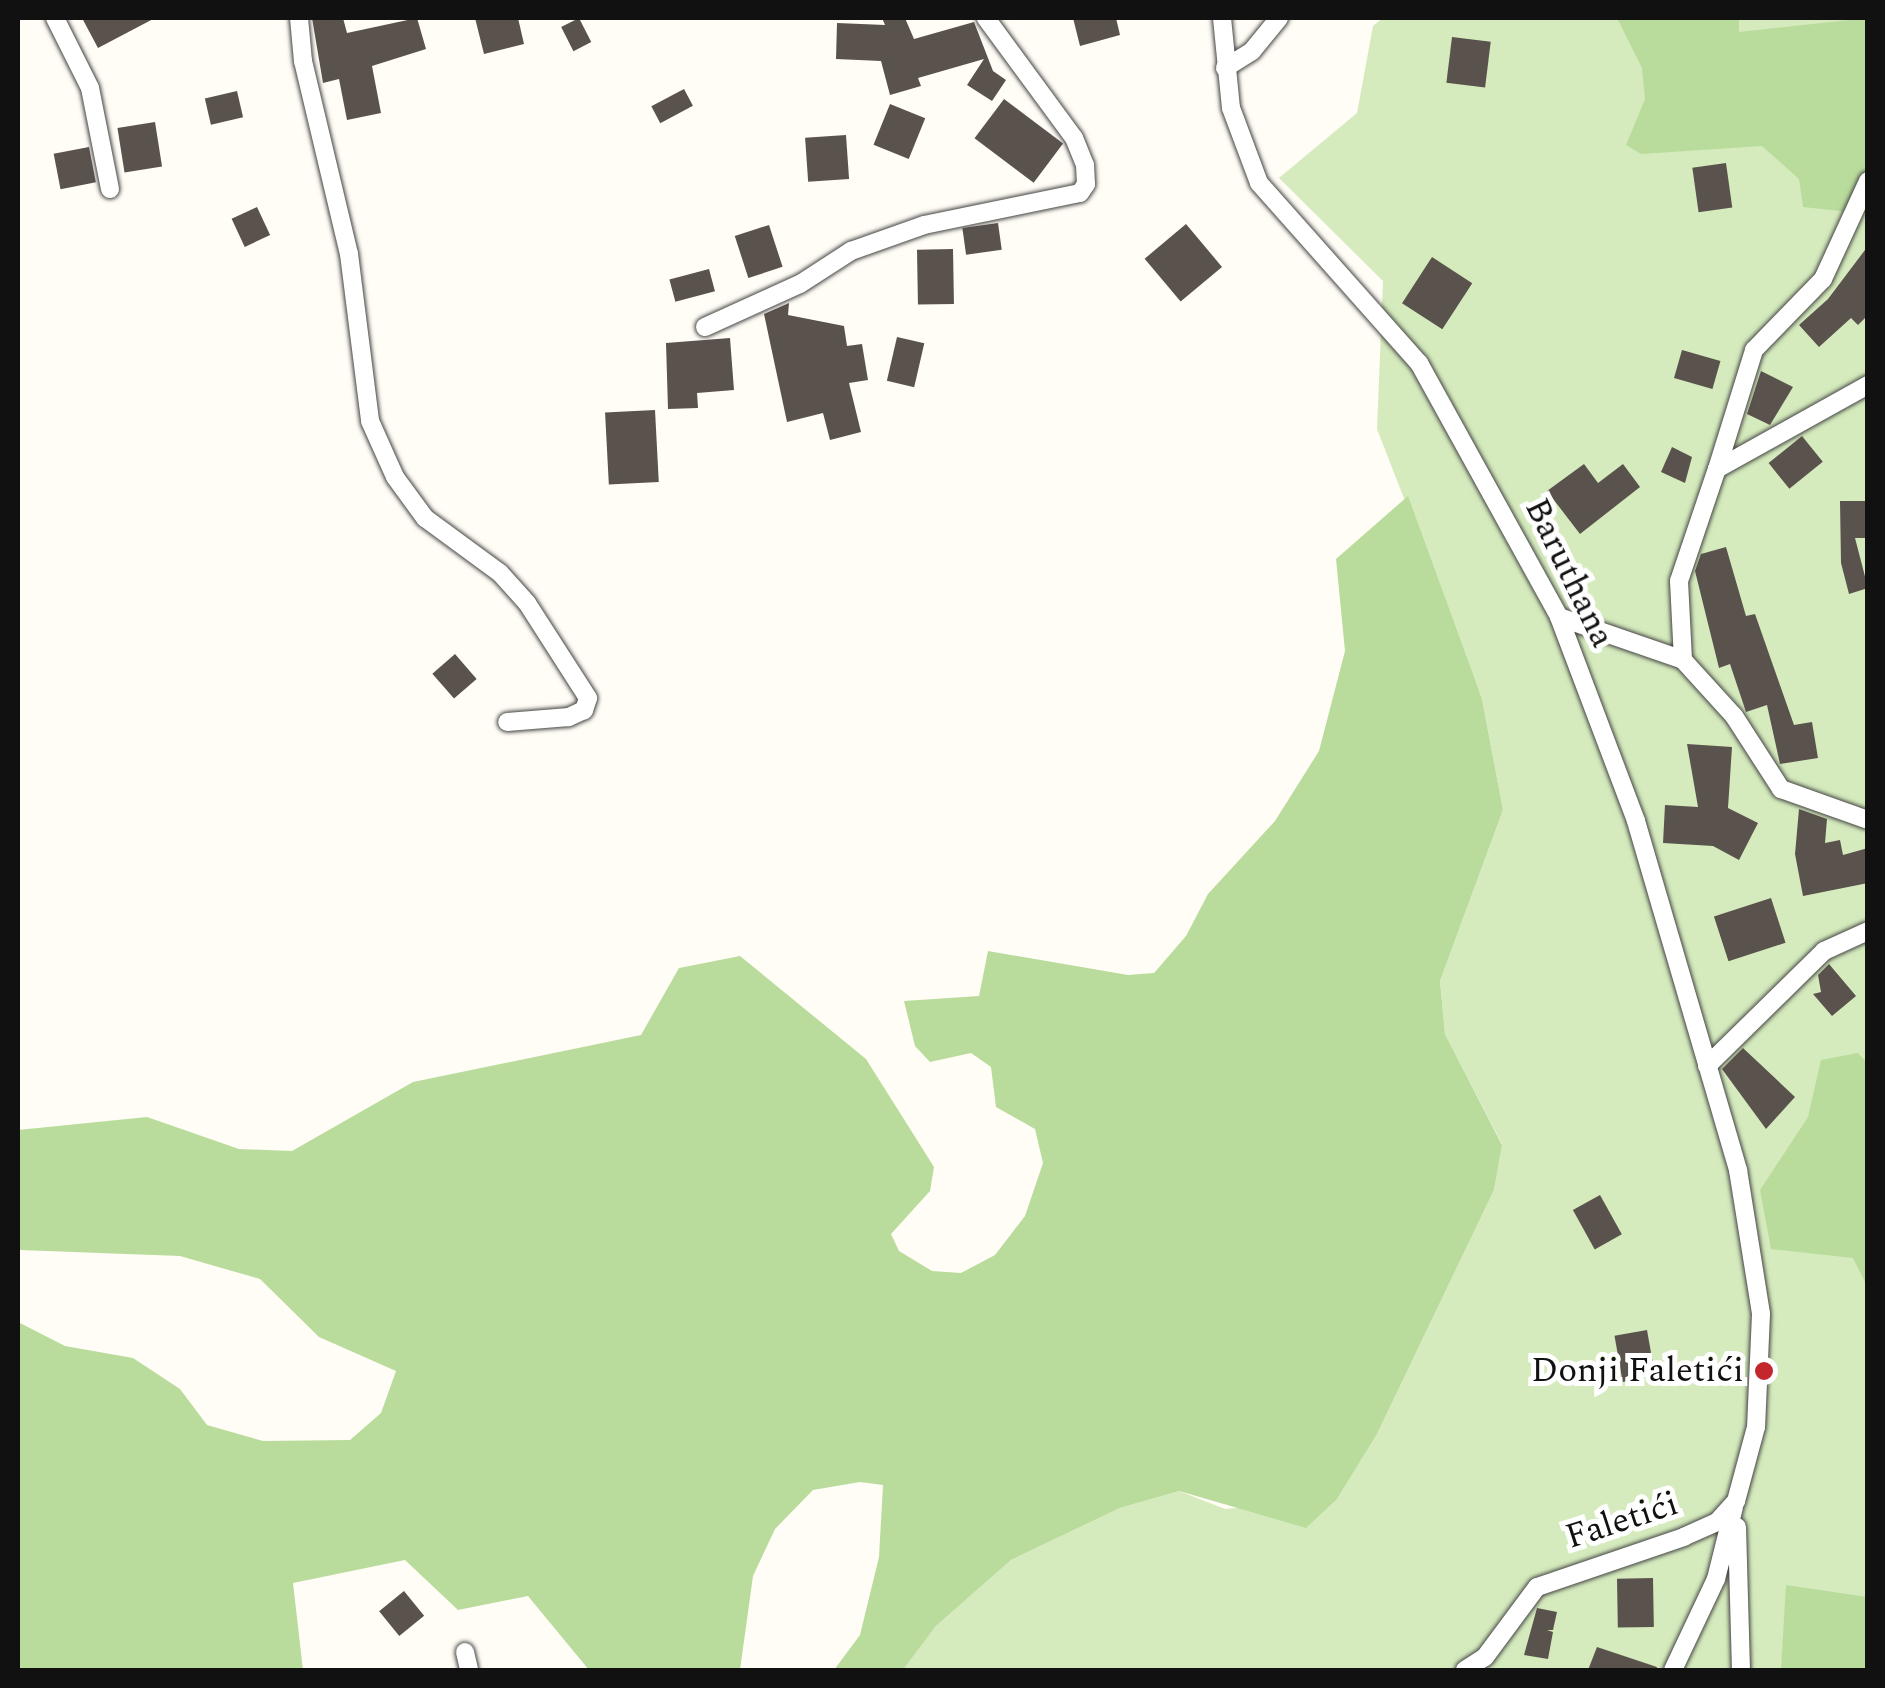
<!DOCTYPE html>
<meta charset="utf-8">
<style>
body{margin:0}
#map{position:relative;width:1885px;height:1688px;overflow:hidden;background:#fffdf5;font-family:Spectral,serif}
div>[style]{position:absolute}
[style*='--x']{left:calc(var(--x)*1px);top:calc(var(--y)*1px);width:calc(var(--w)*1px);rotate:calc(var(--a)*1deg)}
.green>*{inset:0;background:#d5ebbd}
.forest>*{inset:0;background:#b9dc9c}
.building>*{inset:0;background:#5a524d;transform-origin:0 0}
.roads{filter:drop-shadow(0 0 2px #444) drop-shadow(0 0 2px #444)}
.minor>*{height:18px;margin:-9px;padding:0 9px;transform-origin:9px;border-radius:9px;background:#fff}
.dots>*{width:28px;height:28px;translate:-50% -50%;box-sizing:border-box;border:5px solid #fff;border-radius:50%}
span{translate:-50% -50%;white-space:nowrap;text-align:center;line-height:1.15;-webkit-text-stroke:10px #fff;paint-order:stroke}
.street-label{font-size:35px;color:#111}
.poi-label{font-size:35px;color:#111}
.right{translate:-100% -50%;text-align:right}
.frame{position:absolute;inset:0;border:20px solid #111;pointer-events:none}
</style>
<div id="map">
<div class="green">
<div style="clip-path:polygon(1383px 18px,1867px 18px,1867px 1670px,903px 1670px,936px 1626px,1011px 1560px,1120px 1508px,1179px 1491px,1225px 1509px,1337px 1499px,1377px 1434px,1494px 1190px,1502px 1144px,1445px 1034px,1440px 981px,1503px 810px,1482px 699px,1377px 429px,1383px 281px,1279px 178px,1357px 113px,1373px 26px)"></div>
</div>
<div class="forest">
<div style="clip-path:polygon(1617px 18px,1739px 18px,1739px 32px,1867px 18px,1867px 214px,1803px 207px,1799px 179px,1762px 146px,1641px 154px,1626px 145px,1645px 99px,1642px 68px)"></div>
<div style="clip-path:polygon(1408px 496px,1482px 699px,1503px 810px,1440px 981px,1445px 1034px,1502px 1145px,1494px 1190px,1377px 1434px,1337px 1499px,1306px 1528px,1179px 1491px,1120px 1508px,1011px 1560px,936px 1626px,903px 1670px,834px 1670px,860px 1635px,879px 1557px,883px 1485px,860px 1482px,813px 1490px,775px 1529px,753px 1576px,740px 1670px,589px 1670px,528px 1596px,458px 1610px,405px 1560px,293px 1583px,303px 1670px,18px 1670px,18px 1322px,65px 1346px,133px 1358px,180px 1389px,207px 1425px,263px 1441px,350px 1440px,381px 1413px,396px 1371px,319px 1337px,260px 1279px,180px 1256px,20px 1250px,18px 1130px,147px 1117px,239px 1149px,292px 1151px,413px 1082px,641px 1035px,679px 968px,740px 956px,866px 1059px,934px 1167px,930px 1191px,891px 1234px,899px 1251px,932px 1271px,961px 1273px,995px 1255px,1025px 1216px,1043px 1163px,1035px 1129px,996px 1107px,991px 1067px,971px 1053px,930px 1062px,915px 1046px,904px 1001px,979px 996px,988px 951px,1128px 975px,1154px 973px,1186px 936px,1208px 894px,1275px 821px,1319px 751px,1345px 651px,1336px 559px)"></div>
<div style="clip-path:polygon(1858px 1053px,1868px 1064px,1867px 1286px,1853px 1258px,1771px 1249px,1760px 1190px,1808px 1117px,1821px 1060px)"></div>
<div style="clip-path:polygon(1786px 1585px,1867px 1597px,1867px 1670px,1781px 1670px)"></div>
</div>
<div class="building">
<div style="clip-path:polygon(82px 18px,155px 18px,98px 48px)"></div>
<div style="clip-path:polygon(312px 18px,343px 18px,347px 33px,417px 18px,426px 49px,372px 66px,381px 113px,347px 120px,339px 79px,323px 83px)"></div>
<div style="clip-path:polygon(475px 18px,518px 18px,524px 44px,484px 54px)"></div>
<div style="left:579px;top:18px;width:27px;height:20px;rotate:63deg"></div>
<div style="clip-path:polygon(882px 18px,905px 18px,914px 39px,974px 22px,993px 71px,1006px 80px,992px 101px,967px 85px,984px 59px,918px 78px,921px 86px,890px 95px,881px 61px,836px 59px,837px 23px,885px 25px)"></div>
<div style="clip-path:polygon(1073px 18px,1116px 18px,1120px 35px,1080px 46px)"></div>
<div style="left:1452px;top:37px;width:39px;height:46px;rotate:7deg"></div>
<div style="left:684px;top:89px;width:19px;height:37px;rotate:62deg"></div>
<div style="left:237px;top:91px;width:27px;height:33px;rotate:77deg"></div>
<div style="left:1004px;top:99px;width:74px;height:49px;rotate:37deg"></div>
<div style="left:890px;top:104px;width:38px;height:44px;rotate:22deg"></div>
<div style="left:155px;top:122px;width:45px;height:38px;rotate:81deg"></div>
<div style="left:846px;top:135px;width:44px;height:41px;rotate:86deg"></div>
<div style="left:89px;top:147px;width:36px;height:36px;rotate:79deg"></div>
<div style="left:1726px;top:163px;width:45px;height:34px;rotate:82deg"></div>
<div style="left:257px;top:207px;width:31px;height:28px;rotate:65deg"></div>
<div style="left:998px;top:223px;width:27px;height:36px;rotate:82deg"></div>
<div style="left:1186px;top:224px;width:56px;height:54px;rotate:50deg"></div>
<div style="left:769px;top:225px;width:44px;height:36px;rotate:72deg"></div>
<div style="clip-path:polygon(1868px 246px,1868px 315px,1858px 325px,1851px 318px,1819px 347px,1799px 325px,1828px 299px)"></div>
<div style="left:953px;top:249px;width:55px;height:36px;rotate:89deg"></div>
<div style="left:1432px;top:257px;width:48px;height:55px;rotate:33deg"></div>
<div style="left:709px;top:269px;width:23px;height:41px;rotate:75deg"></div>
<div style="clip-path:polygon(789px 303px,788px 315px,844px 326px,847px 346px,862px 344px,868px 380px,849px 383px,861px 432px,830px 440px,823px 413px,787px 422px,764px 314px)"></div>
<div style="left:897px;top:337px;width:28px;height:45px;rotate:13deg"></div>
<div style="clip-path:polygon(730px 338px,734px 390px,697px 393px,698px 408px,668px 409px,666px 343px)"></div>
<div style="left:1682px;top:350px;width:40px;height:29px;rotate:16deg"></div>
<div style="clip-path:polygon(1761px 371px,1793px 387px,1770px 425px,1747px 414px)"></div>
<div style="left:655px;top:410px;width:72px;height:50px;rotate:87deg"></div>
<div style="left:1802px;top:436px;width:33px;height:43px;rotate:51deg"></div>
<div style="clip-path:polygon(1672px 447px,1692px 457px,1685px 483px,1661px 472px)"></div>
<div style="clip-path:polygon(1584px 464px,1598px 483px,1623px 464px,1640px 487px,1580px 534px,1547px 491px)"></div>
<div style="clip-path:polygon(1840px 501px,1868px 501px,1868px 538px,1855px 538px,1868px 588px,1849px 594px,1841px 563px)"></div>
<div style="clip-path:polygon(1726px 547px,1746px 616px,1755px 614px,1794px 725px,1812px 722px,1818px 758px,1780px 764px,1767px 705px,1746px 712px,1730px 664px,1719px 668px,1695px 571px,1701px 554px)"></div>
<div style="left:455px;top:654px;width:33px;height:30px;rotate:49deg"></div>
<div style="clip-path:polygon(1687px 744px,1732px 747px,1728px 808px,1758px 823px,1739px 860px,1713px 846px,1663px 843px,1665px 805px,1698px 807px)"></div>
<div style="clip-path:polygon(1799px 809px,1827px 819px,1825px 843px,1840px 840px,1843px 855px,1868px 848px,1868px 883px,1803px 896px,1795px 854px)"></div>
<div style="left:1771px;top:898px;width:47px;height:60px;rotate:72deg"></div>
<div style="clip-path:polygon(1829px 964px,1856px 996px,1832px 1016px,1813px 994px,1821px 992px,1818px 975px)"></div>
<div style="clip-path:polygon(1743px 1048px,1795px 1097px,1766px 1129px,1722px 1069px)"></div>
<div style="left:1600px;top:1195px;width:45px;height:31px;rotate:61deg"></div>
<div style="left:1647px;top:1330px;width:47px;height:33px;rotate:80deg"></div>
<div style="left:1653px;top:1578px;width:49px;height:36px;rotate:89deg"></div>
<div style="left:404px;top:1591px;width:32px;height:32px;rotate:51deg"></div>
<div style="clip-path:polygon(1537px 1608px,1557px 1612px,1553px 1630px,1547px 1630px,1553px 1632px,1548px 1659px,1524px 1655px)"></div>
<div style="clip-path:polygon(1597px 1647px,1657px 1667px,1656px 1670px,1588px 1670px)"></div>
</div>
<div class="roads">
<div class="minor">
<div style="--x:55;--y:18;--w:78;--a:63.4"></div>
<div style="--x:90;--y:88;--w:103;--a:78.8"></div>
<div style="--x:299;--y:18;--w:43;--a:84.7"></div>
<div style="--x:303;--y:61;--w:198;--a:76.6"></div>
<div style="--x:349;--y:254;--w:168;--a:82.8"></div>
<div style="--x:370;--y:421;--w:61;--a:65.9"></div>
<div style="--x:395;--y:477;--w:51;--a:53.8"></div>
<div style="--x:425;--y:518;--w:93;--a:36.3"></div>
<div style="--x:500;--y:573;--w:40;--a:48"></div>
<div style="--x:527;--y:603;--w:113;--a:57.3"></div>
<div style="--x:588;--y:698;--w:13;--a:108"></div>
<div style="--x:584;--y:710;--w:17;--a:155"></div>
<div style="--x:569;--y:717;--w:62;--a:175.4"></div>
<div style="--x:1222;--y:18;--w:90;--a:84.3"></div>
<div style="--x:1231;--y:108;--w:80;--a:69.5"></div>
<div style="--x:1259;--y:183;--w:241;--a:48.4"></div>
<div style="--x:1419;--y:363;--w:290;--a:61.1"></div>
<div style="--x:1559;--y:617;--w:218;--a:69.3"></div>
<div style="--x:1636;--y:821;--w:364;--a:73.7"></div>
<div style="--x:1738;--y:1170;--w:146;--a:80.9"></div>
<div style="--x:1761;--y:1314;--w:113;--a:92.5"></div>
<div style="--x:1756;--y:1427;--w:77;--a:105.1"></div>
<div style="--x:1736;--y:1501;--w:28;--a:132"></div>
<div style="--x:1717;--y:1522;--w:36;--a:156"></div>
<div style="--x:1684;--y:1537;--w:155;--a:161.2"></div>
<div style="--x:1537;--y:1587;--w:87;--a:126.6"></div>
<div style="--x:1485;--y:1657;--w:24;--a:147"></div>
<div style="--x:1225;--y:68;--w:32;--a:-32"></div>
<div style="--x:1252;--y:51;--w:43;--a:-50.7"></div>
<div style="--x:705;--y:327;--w:104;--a:-24.4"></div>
<div style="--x:800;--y:284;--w:61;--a:-32.9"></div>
<div style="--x:851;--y:251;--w:77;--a:-19.6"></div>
<div style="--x:924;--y:225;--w:159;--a:-11.6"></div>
<div style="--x:1080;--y:193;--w:11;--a:-56"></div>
<div style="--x:1086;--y:184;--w:19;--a:-93"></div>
<div style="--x:1085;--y:165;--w:29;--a:-112"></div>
<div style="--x:1074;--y:138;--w:149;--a:-126.3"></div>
<div style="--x:1717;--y:469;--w:125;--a:-72.7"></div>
<div style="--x:1754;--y:350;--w:99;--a:-45.8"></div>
<div style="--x:1823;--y:279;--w:108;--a:-65.3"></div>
<div style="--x:1559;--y:617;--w:131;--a:19.1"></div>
<div style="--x:1683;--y:660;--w:76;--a:47.7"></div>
<div style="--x:1734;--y:716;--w:87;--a:57.2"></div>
<div style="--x:1781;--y:789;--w:92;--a:19.6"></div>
<div style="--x:1683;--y:660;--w:79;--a:-92.9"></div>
<div style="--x:1679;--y:581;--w:118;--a:-71.3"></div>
<div style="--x:1717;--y:469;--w:173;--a:-29.1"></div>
<div style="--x:1707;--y:1066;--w:164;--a:-44.5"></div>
<div style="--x:1824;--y:951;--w:48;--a:-24.4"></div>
<div style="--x:1737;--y:1527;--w:143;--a:88.4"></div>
<div style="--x:465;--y:1652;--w:18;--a:77"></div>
<div style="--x:1673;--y:1670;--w:101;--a:-64.7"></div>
<div style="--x:1716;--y:1579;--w:74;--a:-76"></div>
</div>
</div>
<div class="dots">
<div style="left:1764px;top:1371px;background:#c4262e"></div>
</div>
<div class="street-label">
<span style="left:1569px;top:573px;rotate:64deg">Baruthana</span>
<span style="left:1622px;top:1521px;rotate:-18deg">Faletići</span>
</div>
<div class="poi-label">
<span class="right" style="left:1744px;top:1371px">Donji Faletići</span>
</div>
<div class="frame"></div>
</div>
